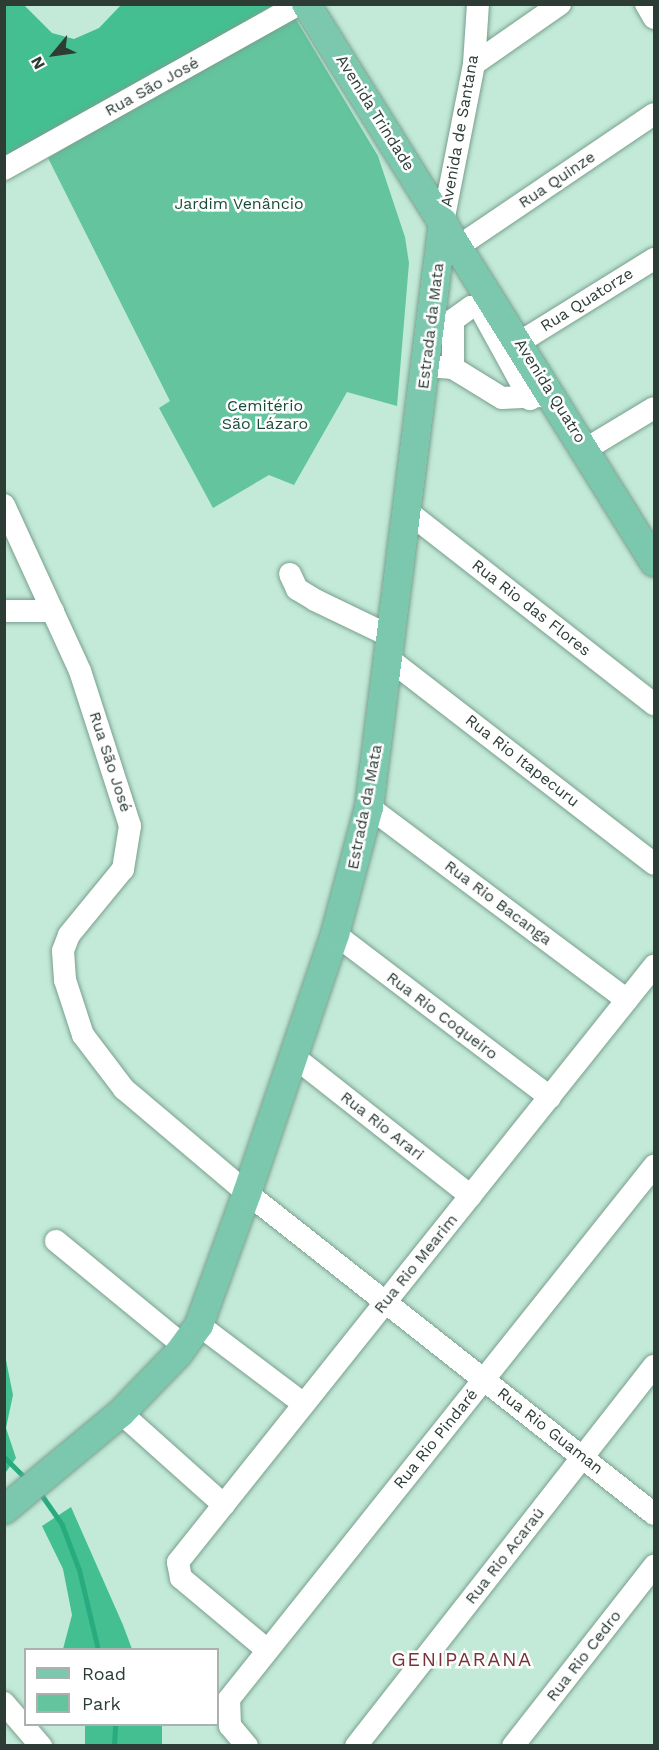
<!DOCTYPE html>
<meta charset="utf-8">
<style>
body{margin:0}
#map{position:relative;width:659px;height:1750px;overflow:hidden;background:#c3ead8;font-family:"Work Sans",sans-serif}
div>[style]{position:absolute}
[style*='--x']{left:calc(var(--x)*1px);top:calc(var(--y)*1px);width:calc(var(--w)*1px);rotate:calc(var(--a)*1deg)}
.green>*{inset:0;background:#63c49e}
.forest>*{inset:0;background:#44bf92;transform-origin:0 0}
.stream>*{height:5px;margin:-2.5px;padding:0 2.5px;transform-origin:2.5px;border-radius:2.5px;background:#29ab80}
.roads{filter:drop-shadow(0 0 2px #799f8e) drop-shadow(0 0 2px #799f8e)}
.minor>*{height:22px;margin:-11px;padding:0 11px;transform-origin:11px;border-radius:11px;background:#fff}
.major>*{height:28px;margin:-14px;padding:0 14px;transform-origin:14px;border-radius:14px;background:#7cc8af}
span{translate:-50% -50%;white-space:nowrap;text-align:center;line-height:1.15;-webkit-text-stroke:5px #fff;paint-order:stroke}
.street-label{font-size:16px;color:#2d3d36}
.park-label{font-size:16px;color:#1a4c39}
.quarter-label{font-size:20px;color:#7a323a;letter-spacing:1.5px}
.frame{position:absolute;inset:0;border:6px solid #2d3d36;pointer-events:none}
.legend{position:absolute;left:24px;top:1648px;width:195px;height:78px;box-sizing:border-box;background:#fff;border:2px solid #abb1af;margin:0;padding:8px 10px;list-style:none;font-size:18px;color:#2d3d36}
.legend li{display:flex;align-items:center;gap:12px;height:30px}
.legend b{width:30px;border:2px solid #abb1af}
.north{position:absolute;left:24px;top:24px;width:60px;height:60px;-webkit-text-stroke:4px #fff;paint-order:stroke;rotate:241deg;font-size:16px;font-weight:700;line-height:24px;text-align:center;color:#2d3d36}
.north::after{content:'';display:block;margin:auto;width:21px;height:27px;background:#2d3d36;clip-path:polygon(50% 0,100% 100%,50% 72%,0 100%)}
</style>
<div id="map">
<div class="green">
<div style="clip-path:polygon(294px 16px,378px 156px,405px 237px,409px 263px,397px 406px,347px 392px,294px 485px,269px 475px,213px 508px,159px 408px,170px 401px,48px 158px)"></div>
</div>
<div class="forest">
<div style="clip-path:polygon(5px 5px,24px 5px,52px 33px,74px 39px,99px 28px,121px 5px,274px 5px,5px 158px)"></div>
<div style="clip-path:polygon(4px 1350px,13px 1395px,6px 1428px,16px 1458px,6px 1472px)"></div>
<div style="clip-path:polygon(71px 1507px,123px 1625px,132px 1649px,63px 1649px,72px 1615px,63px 1569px,42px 1526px)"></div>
<div style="left:85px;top:1725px;width:77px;height:20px"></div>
</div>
<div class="stream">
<div style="--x:4;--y:1457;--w:33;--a:45"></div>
<div style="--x:40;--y:1493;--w:39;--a:55"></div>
<div style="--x:62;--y:1525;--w:48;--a:69.3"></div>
<div style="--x:79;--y:1570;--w:82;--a:76.6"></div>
<div style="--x:114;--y:1746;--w:22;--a:-87"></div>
</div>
<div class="roads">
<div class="minor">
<div style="--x:646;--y:4;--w:16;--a:60"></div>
<div style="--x:474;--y:64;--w:105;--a:-34.9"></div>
<div style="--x:4;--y:169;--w:338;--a:-29.2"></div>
<div style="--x:443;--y:222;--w:161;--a:-78.9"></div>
<div style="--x:474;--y:64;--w:60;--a:-86.2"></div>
<div style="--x:459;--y:246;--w:235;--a:-34.1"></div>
<div style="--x:520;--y:342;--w:158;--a:-31.8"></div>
<div style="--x:440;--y:367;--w:13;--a:4"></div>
<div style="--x:453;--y:368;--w:57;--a:31.5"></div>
<div style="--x:502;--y:398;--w:40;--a:-2.9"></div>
<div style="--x:453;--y:368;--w:48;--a:-90"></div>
<div style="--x:453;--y:320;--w:22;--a:-36"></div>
<div style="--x:471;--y:307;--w:9;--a:6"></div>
<div style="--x:480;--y:308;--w:104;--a:61.2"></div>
<div style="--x:586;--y:449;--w:79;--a:-31.1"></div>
<div style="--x:4;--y:505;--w:183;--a:65.4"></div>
<div style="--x:80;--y:671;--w:163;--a:72.1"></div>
<div style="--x:130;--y:826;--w:44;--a:99.2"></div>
<div style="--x:123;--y:869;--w:85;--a:129.3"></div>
<div style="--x:69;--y:935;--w:17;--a:111"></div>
<div style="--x:63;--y:951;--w:29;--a:86"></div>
<div style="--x:65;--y:980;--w:58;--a:71.9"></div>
<div style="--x:83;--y:1035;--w:68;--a:52.8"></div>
<div style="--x:124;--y:1089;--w:161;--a:40.2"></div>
<div style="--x:247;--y:1193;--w:518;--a:38.26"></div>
<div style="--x:408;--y:512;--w:312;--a:38"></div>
<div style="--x:290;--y:574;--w:17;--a:65"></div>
<div style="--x:297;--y:589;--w:21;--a:31"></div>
<div style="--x:315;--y:600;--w:85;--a:25.7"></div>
<div style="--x:4;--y:611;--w:49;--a:0"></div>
<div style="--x:389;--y:659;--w:335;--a:37.7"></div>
<div style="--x:369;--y:807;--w:322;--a:36.8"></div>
<div style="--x:335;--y:934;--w:270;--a:37.2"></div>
<div style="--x:293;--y:1056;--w:226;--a:38.2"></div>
<div style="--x:56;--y:1241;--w:166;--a:39.4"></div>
<div style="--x:199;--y:1325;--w:131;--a:37"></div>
<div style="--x:121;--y:1413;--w:138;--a:41.8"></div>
<div style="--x:266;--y:1649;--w:111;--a:-140.1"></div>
<div style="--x:181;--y:1578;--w:16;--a:-101"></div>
<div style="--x:178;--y:1562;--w:763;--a:-51.39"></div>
<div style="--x:4;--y:1703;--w:57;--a:49.3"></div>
<div style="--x:247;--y:1746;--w:26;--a:-130"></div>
<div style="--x:230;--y:1726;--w:27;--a:-92"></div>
<div style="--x:229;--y:1699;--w:682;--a:-51.43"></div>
<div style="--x:356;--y:1746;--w:483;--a:-51.9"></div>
<div style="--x:513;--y:1746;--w:229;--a:-51.9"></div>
</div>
<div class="major">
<div style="--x:306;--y:4;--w:658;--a:58.05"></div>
<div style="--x:4;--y:1510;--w:152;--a:-39.7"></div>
<div style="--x:121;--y:1413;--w:82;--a:-46"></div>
<div style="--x:178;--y:1354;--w:36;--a:-54"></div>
<div style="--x:199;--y:1325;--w:140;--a:-70"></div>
<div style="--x:247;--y:1193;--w:274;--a:-71.2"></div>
<div style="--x:335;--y:934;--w:131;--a:-75"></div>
<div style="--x:369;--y:807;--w:590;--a:-82.79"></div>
</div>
</div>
<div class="street-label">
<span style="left:152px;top:87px;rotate:-29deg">Rua São José</span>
<span style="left:375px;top:113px;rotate:58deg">Avenida Trindade</span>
<span style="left:460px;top:131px;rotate:-80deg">Avenida de Santana</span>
<span style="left:557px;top:180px;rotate:-34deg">Rua Quinze</span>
<span style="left:587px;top:300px;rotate:-32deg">Rua Quatorze</span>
<span style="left:431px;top:326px;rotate:-83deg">Estrada da Mata</span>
<span style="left:550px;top:391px;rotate:58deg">Avenida Quatro</span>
<span style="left:531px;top:608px;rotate:38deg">Rua Rio das Flores</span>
<span style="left:522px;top:761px;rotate:38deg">Rua Rio Itapecuru</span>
<span style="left:110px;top:762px;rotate:72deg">Rua São José</span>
<span style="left:365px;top:807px;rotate:-79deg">Estrada da Mata</span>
<span style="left:498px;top:903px;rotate:37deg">Rua Rio Bacanga</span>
<span style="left:442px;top:1016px;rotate:37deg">Rua Rio Coqueiro</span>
<span style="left:382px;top:1126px;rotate:38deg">Rua Rio Arari</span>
<span style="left:416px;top:1264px;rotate:-51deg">Rua Rio Mearim</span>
<span style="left:550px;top:1431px;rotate:38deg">Rua Rio Guaman</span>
<span style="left:436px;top:1439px;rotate:-51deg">Rua Rio Pindaré</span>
<span style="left:505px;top:1556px;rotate:-52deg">Rua Rio Acaraú</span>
<span style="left:584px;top:1656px;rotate:-52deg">Rua Rio Cedro</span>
</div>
<div class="park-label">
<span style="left:239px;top:204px">Jardim Venâncio</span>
<span style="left:265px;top:415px">Cemitério<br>São Lázaro</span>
</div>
<div class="quarter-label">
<span style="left:462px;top:1659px">GENIPARANA</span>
</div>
<div class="frame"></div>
<ul class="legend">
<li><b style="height:8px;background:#7cc8af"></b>Road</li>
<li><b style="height:16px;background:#63c49e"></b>Park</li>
</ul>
<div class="north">N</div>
</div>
